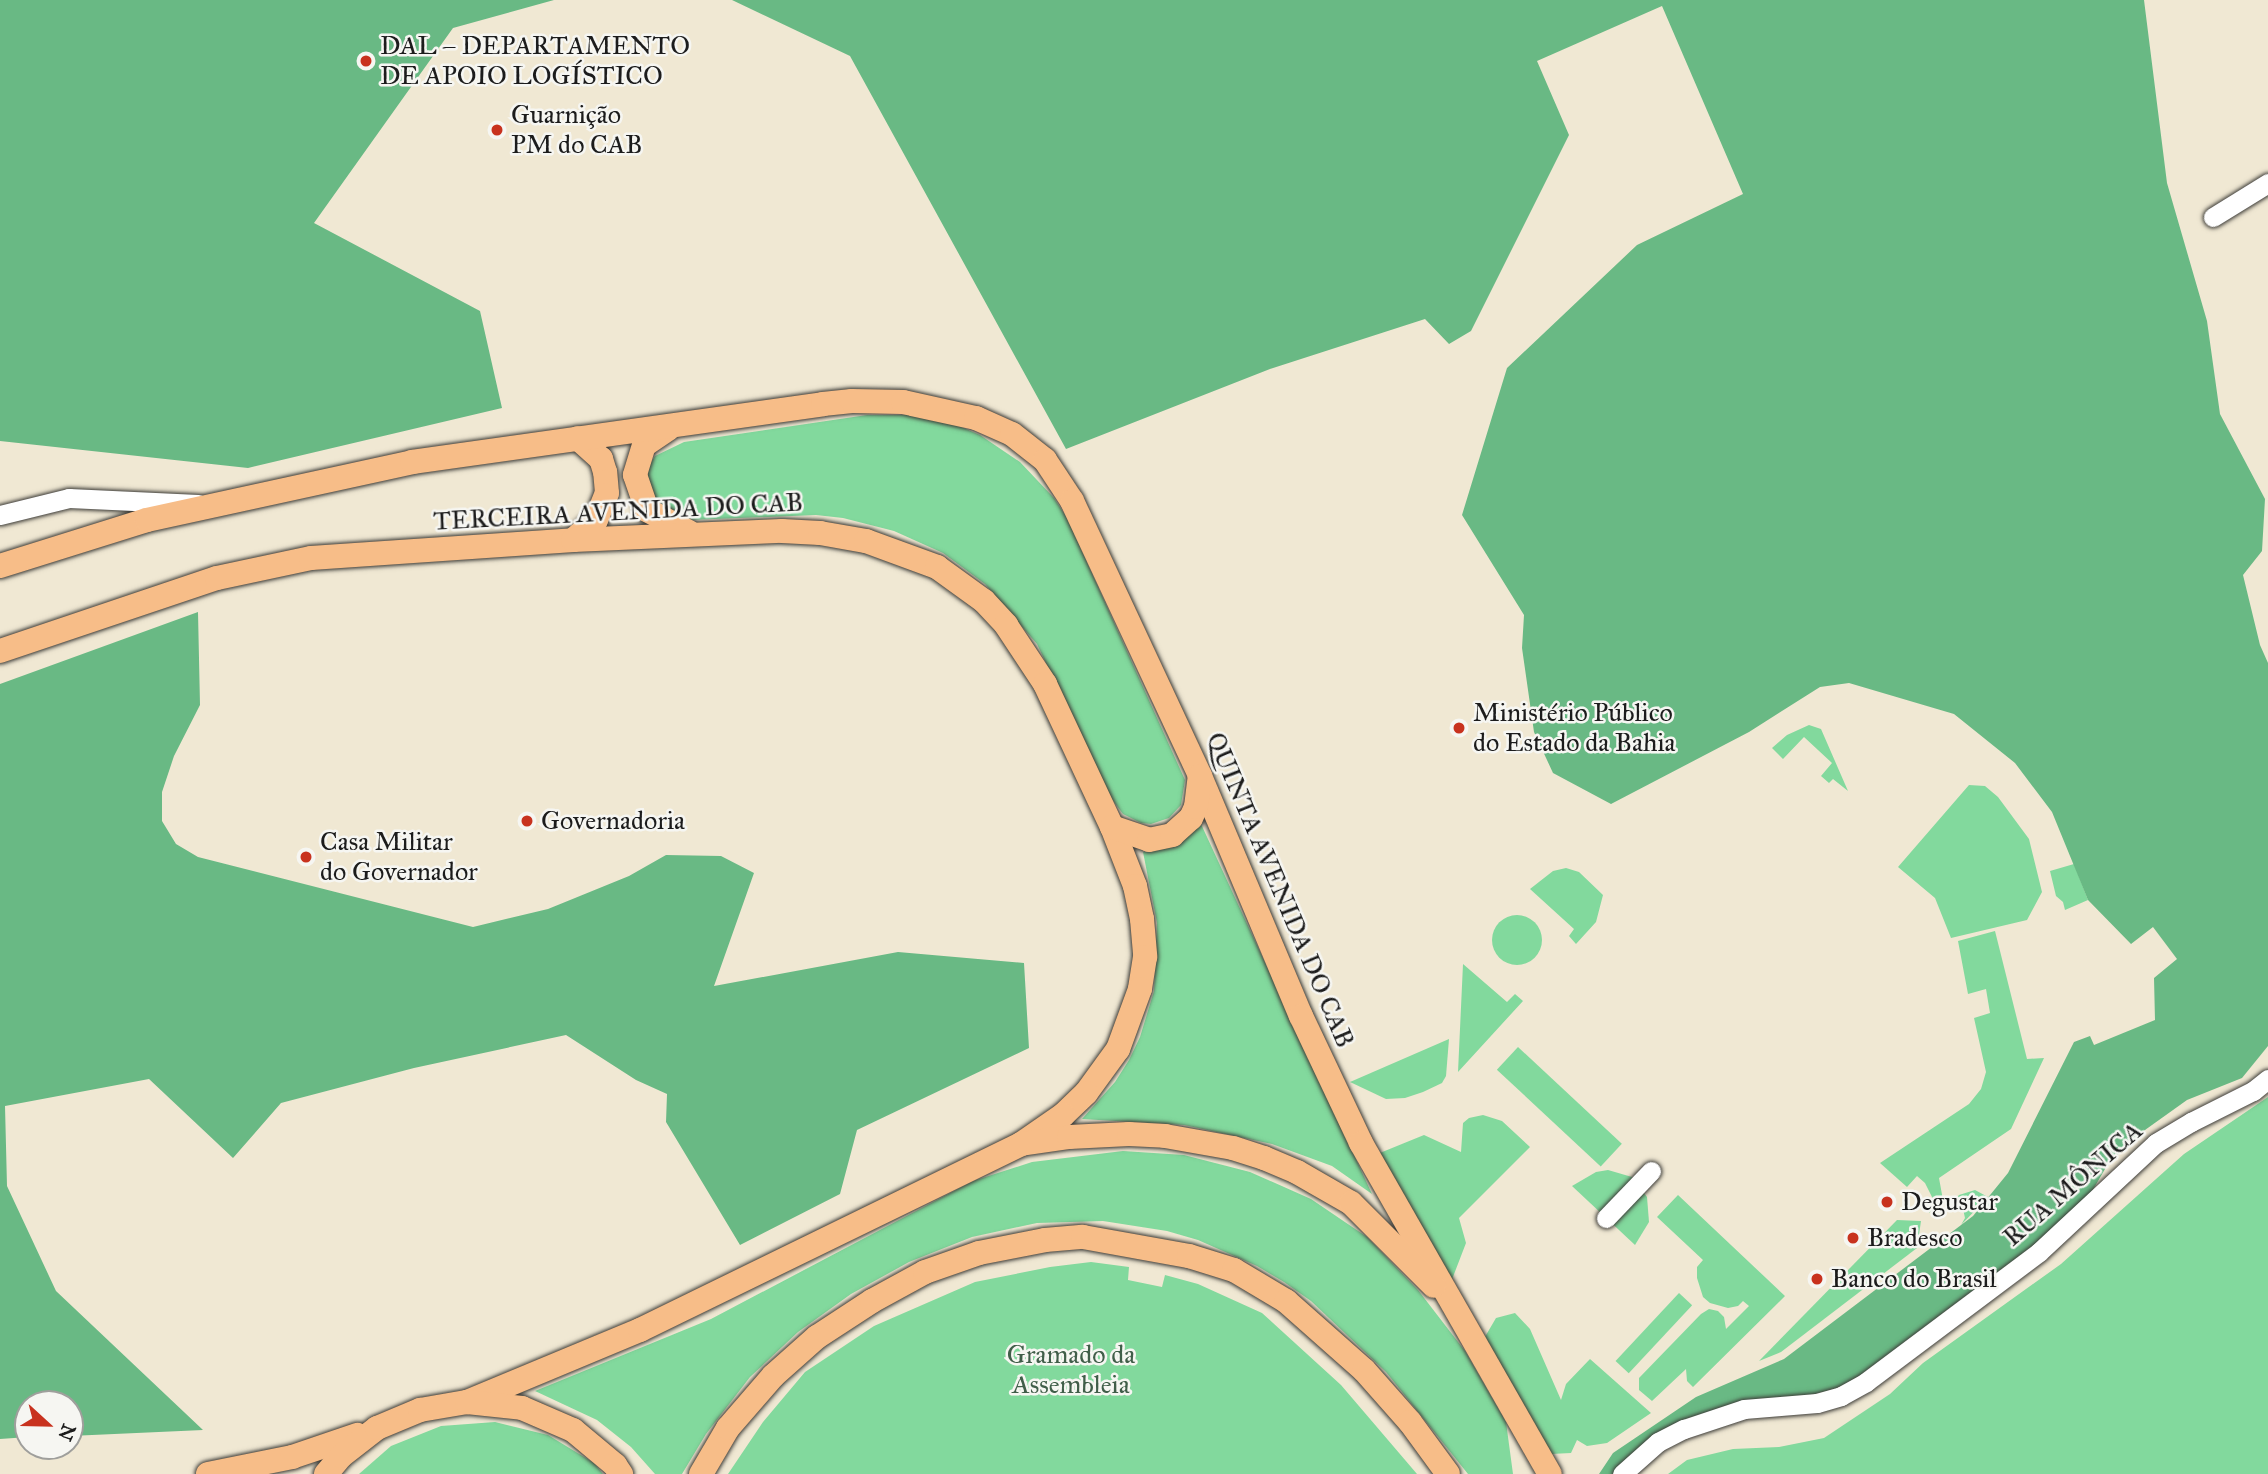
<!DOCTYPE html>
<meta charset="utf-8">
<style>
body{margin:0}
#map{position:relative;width:2268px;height:1474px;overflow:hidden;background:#f0e8d3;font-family:"IM FELL Great Primer",serif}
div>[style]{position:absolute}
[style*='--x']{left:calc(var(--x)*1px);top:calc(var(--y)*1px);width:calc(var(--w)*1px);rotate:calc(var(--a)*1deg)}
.green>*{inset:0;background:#82d99d;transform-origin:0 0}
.round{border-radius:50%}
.forest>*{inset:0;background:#69b984}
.roads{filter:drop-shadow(0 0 2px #3c3b37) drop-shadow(0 0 2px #3c3b37)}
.minor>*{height:19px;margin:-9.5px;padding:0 9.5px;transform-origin:9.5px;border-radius:9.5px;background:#fff}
.major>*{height:24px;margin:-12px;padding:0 12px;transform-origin:12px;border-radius:12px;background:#f7bd88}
.dots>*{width:19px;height:19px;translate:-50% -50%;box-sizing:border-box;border:4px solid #f6f6f2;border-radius:50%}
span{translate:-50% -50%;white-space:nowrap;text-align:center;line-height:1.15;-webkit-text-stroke:5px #f6f6f2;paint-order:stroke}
.poi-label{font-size:26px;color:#1c1c1c}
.left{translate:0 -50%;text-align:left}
.street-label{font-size:26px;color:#1c1c1c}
.park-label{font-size:26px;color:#405e49}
.north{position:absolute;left:14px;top:1390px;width:70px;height:70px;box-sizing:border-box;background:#f6f6f2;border:2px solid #9f9f9c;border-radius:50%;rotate:112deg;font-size:19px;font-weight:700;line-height:28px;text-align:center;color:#1c1c1c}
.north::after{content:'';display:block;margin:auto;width:24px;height:32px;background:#c8321e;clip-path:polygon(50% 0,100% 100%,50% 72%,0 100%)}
</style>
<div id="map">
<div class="green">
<div style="clip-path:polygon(867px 415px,914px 415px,959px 426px,980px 435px,1020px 462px,1054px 498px,1067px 518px,1185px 780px,1181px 805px,1169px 818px,1151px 824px,1141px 823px,1123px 814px,1108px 794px,1037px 644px,985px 584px,943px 553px,894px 531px,843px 518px,816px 515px,689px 520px,660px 511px,646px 482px,650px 464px,655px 456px,684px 442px)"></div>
<div style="clip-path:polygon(1809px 725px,1821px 729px,1848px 791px,1833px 779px,1829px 783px,1821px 776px,1832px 763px,1804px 737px,1783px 759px,1772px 748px,1787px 735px)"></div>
<div style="clip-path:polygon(1969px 785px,1985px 786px,1998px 797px,2029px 839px,2042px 892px,2027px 920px,1951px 938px,1935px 898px,1898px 867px)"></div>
<div style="clip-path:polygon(1201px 824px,1372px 1194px,1332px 1166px,1272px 1144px,1184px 1125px,1082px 1119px,1115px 1082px,1129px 1060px,1140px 1037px,1154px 991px,1157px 923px,1143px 852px,1173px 847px)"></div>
<div style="clip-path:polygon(2074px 864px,2088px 900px,2065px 910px,2063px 902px,2056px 896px,2050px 871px)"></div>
<div style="clip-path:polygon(1566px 868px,1579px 872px,1603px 895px,1596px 922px,1576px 944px,1569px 936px,1574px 929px,1530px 889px,1553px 871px)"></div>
<div class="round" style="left:1492px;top:915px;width:50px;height:50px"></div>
<div style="clip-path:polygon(1995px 931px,2027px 1059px,2044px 1058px,2011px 1129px,1939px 1178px,1943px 1200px,1929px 1213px,1933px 1199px,1925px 1183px,1917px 1176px,1907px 1187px,1880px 1163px,1969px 1104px,1981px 1089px,1986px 1072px,1974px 1018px,1990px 1013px,1986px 989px,1968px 994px,1958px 941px)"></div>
<div style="clip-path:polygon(1463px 964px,1507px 1002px,1515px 994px,1523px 1001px,1458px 1072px)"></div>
<div style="clip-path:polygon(1449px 1039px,1446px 1076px,1442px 1083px,1423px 1092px,1405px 1098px,1386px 1099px,1350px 1082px)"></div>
<div style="left:1518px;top:1047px;width:142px;height:31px;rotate:43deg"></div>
<div style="clip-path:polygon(2268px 1097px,2268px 1474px,1668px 1474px,1687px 1460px,1733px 1449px,1779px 1447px,1824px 1438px,1890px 1394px,1923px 1363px,2061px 1264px,2184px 1154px)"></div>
<div style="clip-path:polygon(1483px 1115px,1502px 1121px,1530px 1147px,1459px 1218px,1466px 1243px,1451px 1282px,1370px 1157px,1424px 1135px,1461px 1152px,1463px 1123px,1469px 1118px)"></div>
<div style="clip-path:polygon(1123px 1151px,1184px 1155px,1250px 1172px,1311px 1199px,1367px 1237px,1418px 1290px,1465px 1351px,1506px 1422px,1513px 1474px,1468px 1474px,1386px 1372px,1311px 1301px,1284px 1282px,1257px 1266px,1198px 1240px,1167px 1231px,1103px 1221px,1037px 1223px,972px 1237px,909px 1262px,851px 1294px,798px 1332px,750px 1377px,706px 1434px,682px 1474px,655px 1474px,631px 1447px,597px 1420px,535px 1391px,711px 1319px,973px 1181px,1032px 1162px)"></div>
<div style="clip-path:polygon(1608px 1170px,1632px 1177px,1647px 1197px,1649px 1222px,1635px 1245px,1572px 1186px,1596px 1172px)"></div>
<div style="clip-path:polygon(1975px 1190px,1988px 1197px,1961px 1225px,1965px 1218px,1963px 1209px,1952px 1203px,1959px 1195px)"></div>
<div style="clip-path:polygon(1678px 1195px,1785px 1296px,1693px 1387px,1687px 1381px,1686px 1369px,1652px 1401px,1639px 1390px,1639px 1378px,1701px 1314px,1709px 1309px,1718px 1311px,1724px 1317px,1726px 1329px,1749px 1306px,1743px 1301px,1738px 1306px,1728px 1308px,1710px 1303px,1703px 1297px,1697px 1278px,1697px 1267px,1703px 1260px,1657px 1217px)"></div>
<div style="clip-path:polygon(1897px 1220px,1921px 1221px,1917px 1248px,1781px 1352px,1759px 1361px)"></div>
<div style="clip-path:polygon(1091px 1262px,1129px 1267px,1128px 1280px,1162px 1287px,1165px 1275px,1198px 1284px,1262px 1313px,1341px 1385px,1417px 1474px,728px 1474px,763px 1422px,805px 1372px,874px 1326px,975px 1282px,1050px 1267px)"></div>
<div style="left:1679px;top:1293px;width:18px;height:93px;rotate:43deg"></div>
<div style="clip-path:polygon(1515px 1313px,1530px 1329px,1561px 1400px,1566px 1384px,1590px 1359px,1651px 1413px,1607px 1443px,1587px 1446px,1577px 1440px,1571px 1453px,1551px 1454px,1479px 1347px,1496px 1318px)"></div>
<div style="clip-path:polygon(495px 1422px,548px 1435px,594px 1463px,603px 1474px,359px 1474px,391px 1446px,441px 1426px)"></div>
</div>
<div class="forest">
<div style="clip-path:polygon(0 0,554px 0,453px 28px,314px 223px,480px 311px,502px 408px,248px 468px,0 441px)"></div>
<div style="clip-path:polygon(732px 0,2144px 0,2167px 183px,2207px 321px,2220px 414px,2265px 499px,2262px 551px,2243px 575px,2260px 645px,2268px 663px,2268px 1046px,2242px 1078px,2187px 1100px,2131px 1140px,2105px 1169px,2073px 1224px,1866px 1382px,1715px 1417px,1622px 1474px,1599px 1474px,1613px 1453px,1696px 1397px,1784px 1359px,1973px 1216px,2008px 1173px,2074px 1042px,2090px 1036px,2094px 1045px,2155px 1020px,2154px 978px,2177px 959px,2153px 927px,2131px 944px,2088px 900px,2052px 812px,2015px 763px,1954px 714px,1849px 683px,1820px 687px,1749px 732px,1611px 804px,1553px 773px,1534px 732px,1522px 648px,1524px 615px,1462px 515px,1507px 368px,1637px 245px,1743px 194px,1662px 6px,1537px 61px,1569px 135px,1471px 331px,1449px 344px,1425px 319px,1270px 369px,1066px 449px,850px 56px)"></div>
<div style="clip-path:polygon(198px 612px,200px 705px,174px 756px,162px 792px,162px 821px,176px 844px,198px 857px,473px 927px,548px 909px,629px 876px,666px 855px,721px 856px,754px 873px,714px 986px,898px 952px,1024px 963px,1029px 1048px,857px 1130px,840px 1194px,740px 1245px,666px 1122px,667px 1094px,636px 1080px,566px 1035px,414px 1068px,281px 1103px,233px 1158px,149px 1079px,5px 1106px,7px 1186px,56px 1291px,203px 1430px,70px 1436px,70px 1404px,28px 1404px,28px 1437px,0 1439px,0 684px)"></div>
</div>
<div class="roads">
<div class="minor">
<div style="--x:2213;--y:217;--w:65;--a:-31.7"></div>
<div style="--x:0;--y:515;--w:71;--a:-13.8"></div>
<div style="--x:69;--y:498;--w:129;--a:2.7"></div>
<div style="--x:1606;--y:1218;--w:65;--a:-46.2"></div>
<div style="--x:1622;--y:1474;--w:48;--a:-41.6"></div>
<div style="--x:1658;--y:1442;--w:29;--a:-27"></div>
<div style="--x:1684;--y:1429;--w:63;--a:-18.4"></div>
<div style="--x:1744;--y:1409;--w:73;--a:-4.7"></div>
<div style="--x:1817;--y:1403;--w:25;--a:-16"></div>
<div style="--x:1841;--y:1396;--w:29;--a:-29"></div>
<div style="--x:1866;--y:1382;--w:216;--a:-36.9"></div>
<div style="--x:2039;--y:1252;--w:160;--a:-43"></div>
<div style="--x:2156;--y:1143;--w:41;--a:-31"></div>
<div style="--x:2191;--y:1122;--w:69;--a:-26.6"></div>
<div style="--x:2253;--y:1091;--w:19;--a:-39"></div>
</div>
<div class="major">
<div style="--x:668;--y:429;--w:29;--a:146"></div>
<div style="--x:644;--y:445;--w:31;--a:107"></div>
<div style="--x:635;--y:475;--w:37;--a:71"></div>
<div style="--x:647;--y:510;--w:47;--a:27.6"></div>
<div style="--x:573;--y:540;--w:30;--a:-41"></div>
<div style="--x:596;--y:520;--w:29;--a:-68"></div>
<div style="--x:607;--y:493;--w:21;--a:-95"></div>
<div style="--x:605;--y:472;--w:14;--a:-107"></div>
<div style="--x:601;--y:459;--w:31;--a:-138"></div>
<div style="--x:0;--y:566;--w:154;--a:-17.4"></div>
<div style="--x:147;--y:520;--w:271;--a:-12.3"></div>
<div style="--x:412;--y:462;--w:415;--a:-8"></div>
<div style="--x:823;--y:404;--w:29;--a:-6"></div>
<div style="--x:852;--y:401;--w:51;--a:1.1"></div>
<div style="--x:903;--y:402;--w:75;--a:12.4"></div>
<div style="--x:976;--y:418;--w:39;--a:24"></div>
<div style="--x:1012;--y:434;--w:42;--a:38.2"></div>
<div style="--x:1045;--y:460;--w:49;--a:56.6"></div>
<div style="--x:1072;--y:501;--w:303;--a:65"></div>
<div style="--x:1200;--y:776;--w:260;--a:67.2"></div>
<div style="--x:1301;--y:1016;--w:140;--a:64.7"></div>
<div style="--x:1361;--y:1143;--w:381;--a:60.3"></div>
<div style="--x:0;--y:651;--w:229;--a:-18.6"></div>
<div style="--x:217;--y:578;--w:96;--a:-12"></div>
<div style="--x:311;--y:558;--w:263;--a:-3.9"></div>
<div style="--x:573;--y:540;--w:209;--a:-2.5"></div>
<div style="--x:782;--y:531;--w:38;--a:3"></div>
<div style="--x:820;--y:533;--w:47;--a:9.9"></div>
<div style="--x:866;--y:541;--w:76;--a:20.1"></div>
<div style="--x:937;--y:567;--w:58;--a:35.9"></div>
<div style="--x:984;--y:601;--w:33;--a:47"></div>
<div style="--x:1006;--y:625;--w:71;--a:56.5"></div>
<div style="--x:1045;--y:684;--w:158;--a:64.9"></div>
<div style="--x:1112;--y:827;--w:63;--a:68.7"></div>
<div style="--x:1135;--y:886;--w:34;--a:78"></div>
<div style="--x:1142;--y:919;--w:38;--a:85"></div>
<div style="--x:1145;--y:957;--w:32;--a:99"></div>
<div style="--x:1140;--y:989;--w:64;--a:110.1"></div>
<div style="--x:1118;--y:1049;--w:54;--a:126"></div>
<div style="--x:1086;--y:1093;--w:32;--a:136"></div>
<div style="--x:1063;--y:1115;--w:51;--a:145.4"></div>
<div style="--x:1112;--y:827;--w:39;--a:19"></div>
<div style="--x:1149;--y:840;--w:24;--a:-12"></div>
<div style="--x:1172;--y:835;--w:25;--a:-42"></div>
<div style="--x:1191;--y:818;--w:12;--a:-66"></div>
<div style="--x:1196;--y:807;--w:31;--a:-83"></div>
<div style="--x:467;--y:1402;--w:187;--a:-22.6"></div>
<div style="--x:640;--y:1330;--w:424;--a:-26"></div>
<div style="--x:1021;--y:1144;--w:49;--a:-8.3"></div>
<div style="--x:1069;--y:1137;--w:60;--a:-2.9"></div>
<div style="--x:1129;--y:1134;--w:36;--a:3"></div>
<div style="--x:1165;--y:1136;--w:69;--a:10"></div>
<div style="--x:1233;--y:1148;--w:33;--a:18"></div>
<div style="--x:1264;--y:1158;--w:36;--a:23"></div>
<div style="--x:1297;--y:1172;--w:62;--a:29.9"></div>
<div style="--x:1351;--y:1203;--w:117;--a:45"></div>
<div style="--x:208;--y:1474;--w:86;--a:-11.4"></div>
<div style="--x:292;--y:1457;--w:69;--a:-18.7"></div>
<div style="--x:326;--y:1474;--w:23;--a:-50"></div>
<div style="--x:341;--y:1456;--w:46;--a:-37.9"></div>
<div style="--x:377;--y:1428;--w:47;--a:-22.7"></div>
<div style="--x:420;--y:1410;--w:48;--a:-9.7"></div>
<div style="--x:467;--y:1402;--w:55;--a:6.2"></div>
<div style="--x:522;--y:1408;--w:56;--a:23.3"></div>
<div style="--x:573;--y:1430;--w:55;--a:39.8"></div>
<div style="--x:615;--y:1465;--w:11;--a:56"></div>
<div style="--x:701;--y:1474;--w:53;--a:-59.6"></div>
<div style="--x:728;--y:1428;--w:69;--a:-49.1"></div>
<div style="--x:773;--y:1376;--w:59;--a:-41.6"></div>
<div style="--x:817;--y:1337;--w:66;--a:-33.2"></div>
<div style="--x:872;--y:1301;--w:60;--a:-28.7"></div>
<div style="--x:925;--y:1272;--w:57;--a:-19.4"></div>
<div style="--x:979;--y:1253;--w:67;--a:-11.1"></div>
<div style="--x:1045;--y:1240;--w:38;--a:-5"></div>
<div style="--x:1083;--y:1237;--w:108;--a:10.2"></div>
<div style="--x:1189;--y:1256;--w:47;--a:17.3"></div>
<div style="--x:1234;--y:1270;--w:61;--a:30.8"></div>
<div style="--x:1286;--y:1301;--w:104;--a:41.5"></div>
<div style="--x:1364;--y:1370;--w:69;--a:48.5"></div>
<div style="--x:1410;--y:1422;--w:64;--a:53.8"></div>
</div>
</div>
<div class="dots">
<div style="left:366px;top:61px;background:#c8321e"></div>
<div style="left:497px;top:130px;background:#c8321e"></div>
<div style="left:1459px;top:728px;background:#c8321e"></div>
<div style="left:527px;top:821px;background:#c8321e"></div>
<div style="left:306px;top:857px;background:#c8321e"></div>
<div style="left:1887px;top:1202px;background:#c8321e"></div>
<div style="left:1853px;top:1238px;background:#c8321e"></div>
<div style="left:1817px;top:1279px;background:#c8321e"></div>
</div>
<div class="poi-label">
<span class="left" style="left:380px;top:61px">DAL – DEPARTAMENTO<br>DE APOIO LOGÍSTICO</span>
<span class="left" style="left:511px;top:130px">Guarnição<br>PM do CAB</span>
<span class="left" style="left:1473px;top:728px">Ministério Público<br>do Estado da Bahia</span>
<span class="left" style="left:541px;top:821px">Governadoria</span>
<span class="left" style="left:320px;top:857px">Casa Militar<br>do Governador</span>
<span class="left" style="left:1901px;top:1202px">Degustar</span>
<span class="left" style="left:1867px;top:1238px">Bradesco</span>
<span class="left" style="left:1831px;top:1279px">Banco do Brasil</span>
</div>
<div class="street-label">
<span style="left:618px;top:512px;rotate:-3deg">TERCEIRA AVENIDA DO CAB</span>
<span style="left:1280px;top:890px;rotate:67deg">QUINTA AVENIDA DO CAB</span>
<span style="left:2073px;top:1184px;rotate:-41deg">RUA MÔNICA</span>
</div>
<div class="park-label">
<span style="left:1071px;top:1370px">Gramado da<br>Assembleia</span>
</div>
<div class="north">N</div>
</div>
